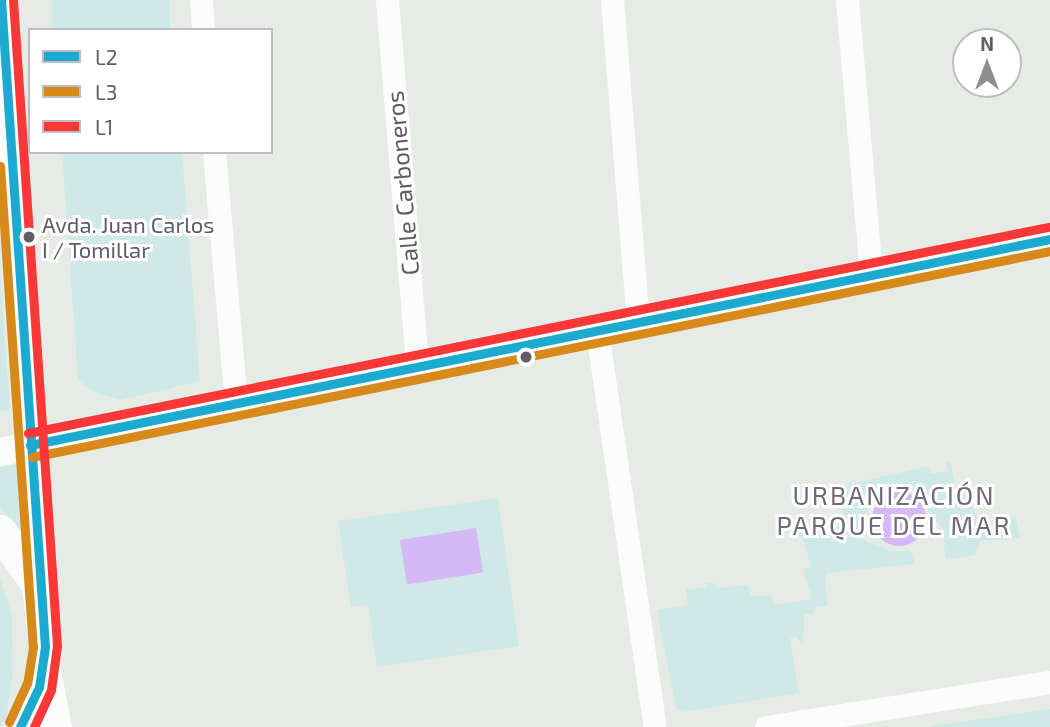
<!DOCTYPE html>
<meta charset="utf-8">
<style>
body{margin:0}
#map{position:relative;width:1050px;height:727px;overflow:hidden;background:#e6ece5;font-family:"Exo 2",sans-serif}
div>[style]{position:absolute}
[style*='--x']{left:calc(var(--x)*1px);top:calc(var(--y)*1px);width:calc(var(--w)*1px);rotate:calc(var(--a)*1deg)}
.green>*{inset:0;background:#cfe9e7;transform-origin:0 0}
.water>*{inset:0;background:#d5b8f7;transform-origin:0 0}
.round{border-radius:50%}
.minor>*{height:23px;margin:-11.5px;padding:0 11.5px;transform-origin:11.5px;border-radius:11.5px;background:#fbfcfb}
.tertiary>*{height:28px;margin:-14px;padding:0 14px;transform-origin:14px;border-radius:14px;background:#fbfcfb}
.secondary>*{height:33px;margin:-16.5px;padding:0 16.5px;transform-origin:16.5px;border-radius:16.5px;background:#fbfcfb}
.bus-1>*{height:9px;margin:-4.5px;padding:0 4.5px;transform-origin:4.5px;border-radius:4.5px;background:#1daad0}
.bus-2>*{height:9px;margin:-4.5px;padding:0 4.5px;transform-origin:4.5px;border-radius:4.5px;background:#d78a19}
.bus-3>*{height:9px;margin:-4.5px;padding:0 4.5px;transform-origin:4.5px;border-radius:4.5px;background:#fa3837}
.dots>*{width:19px;height:19px;translate:-50% -50%;box-sizing:border-box;border:4px solid #fff;border-radius:50%}
span{translate:-50% -50%;white-space:nowrap;text-align:center;line-height:1.15;-webkit-text-stroke:6px #fff;paint-order:stroke}
.bus-label{font-size:22px;color:#605b64}
.left{translate:0 -50%;text-align:left}
.street-label{font-size:24px;color:#605b64}
.neighbourhood-label{font-size:26px;color:#716b77;letter-spacing:2px}
.legend{position:absolute;left:28px;top:28px;width:245px;height:126px;box-sizing:border-box;background:#fff;border:2px solid #bfbdc1;margin:0;padding:9px 12px;list-style:none;font-size:21px;color:#605b64}
.legend li{display:flex;align-items:center;gap:14px;height:35px}
.legend b{width:35px;border:2px solid #bfbdc1}
.north{position:absolute;left:952px;top:28px;width:70px;height:70px;box-sizing:border-box;background:#fff;border:2px solid #bfbdc1;border-radius:50%;rotate:0deg;font-size:19px;font-weight:700;line-height:28px;text-align:center;color:#605b64}
.north::after{content:'';display:block;margin:auto;width:24px;height:32px;background:#8f8e91;clip-path:polygon(50% 0,100% 100%,50% 72%,0 100%)}
</style>
<div id="map">
<div class="green">
<div style="left:51px;top:0;width:119px;height:30px"></div>
<div style="clip-path:polygon(62px 152px,182px 152px,200px 381px,121px 400px,96px 393px,78px 380px)"></div>
<div style="clip-path:polygon(0 273px,10px 410px,0 412px)"></div>
<div style="clip-path:polygon(950px 461px,956px 489px,967px 488px,979px 525px,1015px 516px,1021px 538px,980px 541px,975px 555px,945px 560px,944px 529px,933px 519px,921px 493px,903px 485px,883px 488px,868px 503px,867px 531px,858px 533px,859px 538px,890px 551px,911px 551px,915px 564px,825px 573px,827px 606px,816px 606px,814px 613px,804px 614px,803px 645px,797px 637px,790px 638px,799px 693px,683px 712px,676px 708px,657px 610px,688px 605px,686px 589px,707px 588px,707px 583px,715px 583px,716px 588px,748px 585px,751px 596px,771px 596px,775px 605px,812px 599px,803px 569px,811px 567px,804px 541px,796px 533px,846px 525px,837px 487px,929px 466px,931px 474px,947px 471px,946px 462px)"></div>
<div style="clip-path:polygon(18px 464px,23px 537px,0 507px,0 467px)"></div>
<div style="clip-path:polygon(498px 498px,519px 646px,377px 667px,368px 605px,351px 607px,338px 521px)"></div>
<div style="clip-path:polygon(0 578px,12px 615px,13px 673px,6px 718px,0 726px)"></div>
<div style="clip-path:polygon(1050px 709px,1050px 727px,926px 727px)"></div>
</div>
<div class="water">
<div class="round" style="left:872px;top:492px;width:54px;height:54px"></div>
<div style="left:476px;top:528px;width:45px;height:77px;rotate:81deg"></div>
</div>
<div class="minor">
<div style="--x:201;--y:0;--w:30;--a:86"></div>
<div style="--x:387;--y:0;--w:368;--a:85.3"></div>
<div style="--x:612;--y:0;--w:323;--a:85.4"></div>
<div style="--x:847;--y:0;--w:276;--a:85"></div>
<div style="--x:214;--y:152;--w:253;--a:85"></div>
<div style="--x:597;--y:331;--w:400;--a:81.7"></div>
<div style="--x:766;--y:727;--w:288;--a:-9"></div>
</div>
<div class="tertiary">
<div style="--x:1;--y:0;--w:586;--a:86.38"></div>
<div style="--x:0;--y:452;--w:1071;--a:-11.47"></div>
</div>
<div class="secondary">
<div style="--x:0;--y:531;--w:66;--a:54.9"></div>
<div style="--x:38;--y:585;--w:62;--a:83.6"></div>
<div style="--x:45;--y:647;--w:40;--a:98.5"></div>
<div style="--x:39;--y:687;--w:44;--a:115.4"></div>
<div style="--x:44;--y:671;--w:57;--a:78.9"></div>
</div>
<div class="bus-1">
<div style="--x:1;--y:0;--w:648;--a:86.11"></div>
<div style="--x:45;--y:647;--w:40;--a:98.5"></div>
<div style="--x:39;--y:687;--w:44;--a:115.4"></div>
<div style="--x:30;--y:445;--w:1041;--a:-11.42"></div>
</div>
<div class="bus-2">
<div style="--x:0;--y:166;--w:482;--a:86.1"></div>
<div style="--x:33;--y:647;--w:36;--a:99"></div>
<div style="--x:27;--y:683;--w:43;--a:114.8"></div>
<div style="--x:32;--y:457;--w:1039;--a:-11.44"></div>
</div>
<div class="bus-3">
<div style="--x:13;--y:0;--w:647;--a:86.1"></div>
<div style="--x:57;--y:646;--w:44;--a:97.8"></div>
<div style="--x:51;--y:690;--w:41;--a:114.7"></div>
<div style="--x:28;--y:433;--w:1041;--a:-11.42"></div>
</div>
<div class="dots">
<div style="left:29px;top:237px;background:#605b64"></div>
<div style="left:526px;top:357px;background:#605b64"></div>
</div>
<div class="bus-label">
<span class="left" style="left:42px;top:237px">Avda. Juan Carlos<br>I / Tomillar</span>
</div>
<div class="street-label">
<span style="left:402px;top:183px;rotate:-95deg">Calle Carboneros</span>
</div>
<div class="neighbourhood-label">
<span style="left:894px;top:510px">URBANIZACIÓN<br>PARQUE DEL MAR</span>
</div>
<ul class="legend">
<li><b style="height:9px;background:#1daad0"></b>L2</li>
<li><b style="height:9px;background:#d78a19"></b>L3</li>
<li><b style="height:9px;background:#fa3837"></b>L1</li>
</ul>
<div class="north">N</div>
</div>
